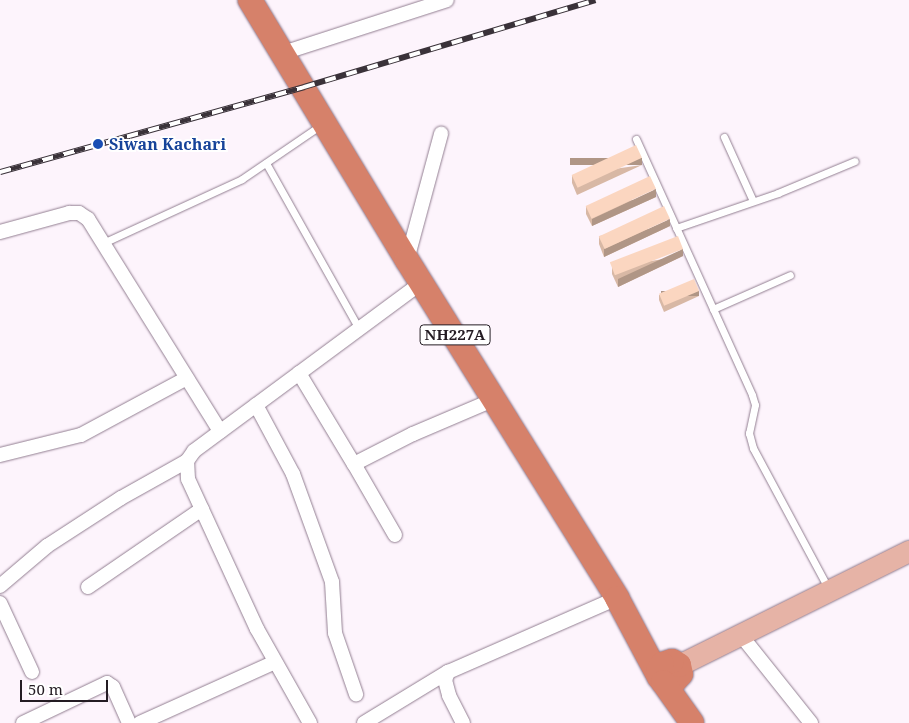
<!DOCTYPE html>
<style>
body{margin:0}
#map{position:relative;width:909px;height:723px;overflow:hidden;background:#fdf4fc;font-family:"Noto Serif",serif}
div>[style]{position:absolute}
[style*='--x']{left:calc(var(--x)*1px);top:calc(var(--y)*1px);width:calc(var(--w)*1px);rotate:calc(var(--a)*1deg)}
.roads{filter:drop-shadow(0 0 1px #927e91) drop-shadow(0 0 1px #927e91)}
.lane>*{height:7px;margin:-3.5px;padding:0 3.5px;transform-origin:3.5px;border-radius:3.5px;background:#fff}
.street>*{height:14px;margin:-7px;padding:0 7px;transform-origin:7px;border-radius:7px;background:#fff}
.primary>*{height:21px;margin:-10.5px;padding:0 10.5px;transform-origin:10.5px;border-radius:10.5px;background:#e6b3a6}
.highway>*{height:24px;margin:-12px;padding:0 12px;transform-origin:12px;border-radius:12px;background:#d6816a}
.rail>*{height:5.5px;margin-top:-2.75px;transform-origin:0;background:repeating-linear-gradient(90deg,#fff 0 11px,#3a3239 0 22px);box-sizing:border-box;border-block:1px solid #3a3239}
.wall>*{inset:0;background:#d8b8a5}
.shaded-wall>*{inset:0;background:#b09686;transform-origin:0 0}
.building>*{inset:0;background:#fbd6c0;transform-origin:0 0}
.dots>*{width:14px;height:14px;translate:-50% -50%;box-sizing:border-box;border:2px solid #fff;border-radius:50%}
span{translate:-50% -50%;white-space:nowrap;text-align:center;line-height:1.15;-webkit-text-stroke:4px #fff;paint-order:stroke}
.shield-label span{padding:1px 4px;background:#fff;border:1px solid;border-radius:4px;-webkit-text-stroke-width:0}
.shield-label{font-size:15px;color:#241c23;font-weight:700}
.transit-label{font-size:16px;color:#164399;font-weight:700}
.left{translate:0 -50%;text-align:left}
.scale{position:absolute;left:20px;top:680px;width:88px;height:22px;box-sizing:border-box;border:2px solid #241c23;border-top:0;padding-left:6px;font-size:15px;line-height:18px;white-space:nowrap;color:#241c23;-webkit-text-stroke:4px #fff;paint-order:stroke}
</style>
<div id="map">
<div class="roads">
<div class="lane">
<div style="--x:724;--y:137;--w:70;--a:65.6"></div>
<div style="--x:636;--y:139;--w:281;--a:65.6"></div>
<div style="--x:752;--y:395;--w:10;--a:73"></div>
<div style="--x:755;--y:405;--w:29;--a:102"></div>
<div style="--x:749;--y:433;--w:16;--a:75"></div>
<div style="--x:753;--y:448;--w:159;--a:61.8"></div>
<div style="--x:266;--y:163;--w:190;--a:60.7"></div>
<div style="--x:676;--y:228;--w:108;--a:-18.9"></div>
<div style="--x:778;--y:193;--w:83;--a:-22.6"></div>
<div style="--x:103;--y:243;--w:153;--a:-24.7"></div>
<div style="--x:242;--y:179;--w:96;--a:-34.4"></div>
<div style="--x:713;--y:309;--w:84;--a:-23.8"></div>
</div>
<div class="street">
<div style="--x:283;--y:53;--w:172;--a:-17.9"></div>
<div style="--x:0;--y:232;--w:72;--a:-15.4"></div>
<div style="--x:69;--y:213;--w:10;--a:0"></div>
<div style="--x:79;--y:213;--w:11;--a:34"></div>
<div style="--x:88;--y:219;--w:250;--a:58.1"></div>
<div style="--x:407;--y:260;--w:131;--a:-74.9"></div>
<div style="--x:299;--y:373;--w:106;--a:58.9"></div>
<div style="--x:354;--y:464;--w:66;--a:-27"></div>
<div style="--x:413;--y:434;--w:89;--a:-23.1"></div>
<div style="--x:256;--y:405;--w:78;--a:61.8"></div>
<div style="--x:293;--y:474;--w:115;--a:70.1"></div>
<div style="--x:332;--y:582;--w:51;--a:86.6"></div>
<div style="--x:335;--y:633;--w:65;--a:71"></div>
<div style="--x:0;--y:455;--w:83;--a:-13.9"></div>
<div style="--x:81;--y:435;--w:120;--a:-28.3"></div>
<div style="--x:354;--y:464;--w:82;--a:60"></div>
<div style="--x:0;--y:586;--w:62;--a:-40.4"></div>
<div style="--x:47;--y:546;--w:88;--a:-33"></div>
<div style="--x:121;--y:498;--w:76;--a:-29.3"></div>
<div style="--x:88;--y:587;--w:138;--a:-34.4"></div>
<div style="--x:0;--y:603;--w:76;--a:65.1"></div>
<div style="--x:740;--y:634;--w:114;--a:51.4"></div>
<div style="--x:23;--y:723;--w:93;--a:-25.5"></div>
<div style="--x:107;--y:683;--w:7;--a:34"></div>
<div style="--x:113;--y:687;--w:39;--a:66"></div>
<div style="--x:140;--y:723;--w:148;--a:-24.3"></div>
<div style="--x:310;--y:723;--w:108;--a:-119.4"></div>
<div style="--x:257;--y:629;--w:165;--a:-114.7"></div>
<div style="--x:188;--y:479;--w:18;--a:-93"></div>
<div style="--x:187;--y:461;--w:12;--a:-55"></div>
<div style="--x:194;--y:451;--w:282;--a:-36.5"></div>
<div style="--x:364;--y:723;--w:98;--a:-31.3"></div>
<div style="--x:463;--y:723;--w:31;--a:-117"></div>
<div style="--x:449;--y:695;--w:16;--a:-105"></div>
<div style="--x:445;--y:680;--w:9;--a:-69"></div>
<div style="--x:448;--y:672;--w:184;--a:-23.6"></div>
</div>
<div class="primary">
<div style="--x:679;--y:665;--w:257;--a:-26.4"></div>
</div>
<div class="highway">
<div style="--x:250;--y:0;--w:304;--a:58.9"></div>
<div style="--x:407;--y:260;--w:398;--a:58.1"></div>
<div style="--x:617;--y:598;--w:89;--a:62"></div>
<div style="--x:659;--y:677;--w:6;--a:51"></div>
<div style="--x:663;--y:682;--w:9;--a:13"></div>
<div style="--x:672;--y:684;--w:13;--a:-48"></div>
<div style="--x:681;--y:674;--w:9;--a:-103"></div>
<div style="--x:679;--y:665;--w:8;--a:-150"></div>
<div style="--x:672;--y:661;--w:10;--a:163"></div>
<div style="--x:662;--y:664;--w:8;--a:120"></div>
<div style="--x:663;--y:682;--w:50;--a:54.7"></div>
</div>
</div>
<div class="rail">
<div style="--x:0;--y:172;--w:316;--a:-15.6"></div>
<div style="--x:304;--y:87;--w:304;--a:-16.6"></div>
</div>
<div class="wall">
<div style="clip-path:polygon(642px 165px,577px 195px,572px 183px,572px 175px)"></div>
<div style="clip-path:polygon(656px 197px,592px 226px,586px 214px,586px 206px)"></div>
<div style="clip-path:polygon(670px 226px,604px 257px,599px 244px,599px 236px)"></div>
<div style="clip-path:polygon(683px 256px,618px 287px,612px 274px,612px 267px)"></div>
<div style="clip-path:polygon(659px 295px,699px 296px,664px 312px,659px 300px)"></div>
</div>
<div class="shaded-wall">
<div style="left:642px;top:158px;width:7px;height:72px;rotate:90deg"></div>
<div style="clip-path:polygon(656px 189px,656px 197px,592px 226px,592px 219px)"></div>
<div style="clip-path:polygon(670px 219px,670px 226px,604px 257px,604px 249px)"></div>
<div style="clip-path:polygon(683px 249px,683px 256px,618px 287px,618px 279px)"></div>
<div style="left:699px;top:291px;width:5px;height:38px;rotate:90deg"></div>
</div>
<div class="building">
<div style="left:636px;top:145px;width:14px;height:71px;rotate:65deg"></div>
<div style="left:650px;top:176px;width:14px;height:71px;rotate:65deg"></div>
<div style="left:664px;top:206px;width:14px;height:72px;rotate:65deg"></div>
<div style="left:678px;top:236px;width:14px;height:73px;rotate:69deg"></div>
<div style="left:694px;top:279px;width:13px;height:38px;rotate:67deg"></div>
</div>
<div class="dots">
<div style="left:98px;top:144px;background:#1a4fb4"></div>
</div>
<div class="shield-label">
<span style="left:455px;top:335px">NH227A</span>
</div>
<div class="transit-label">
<span class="left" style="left:109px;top:144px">Siwan Kachari</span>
</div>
<div class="scale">50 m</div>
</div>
